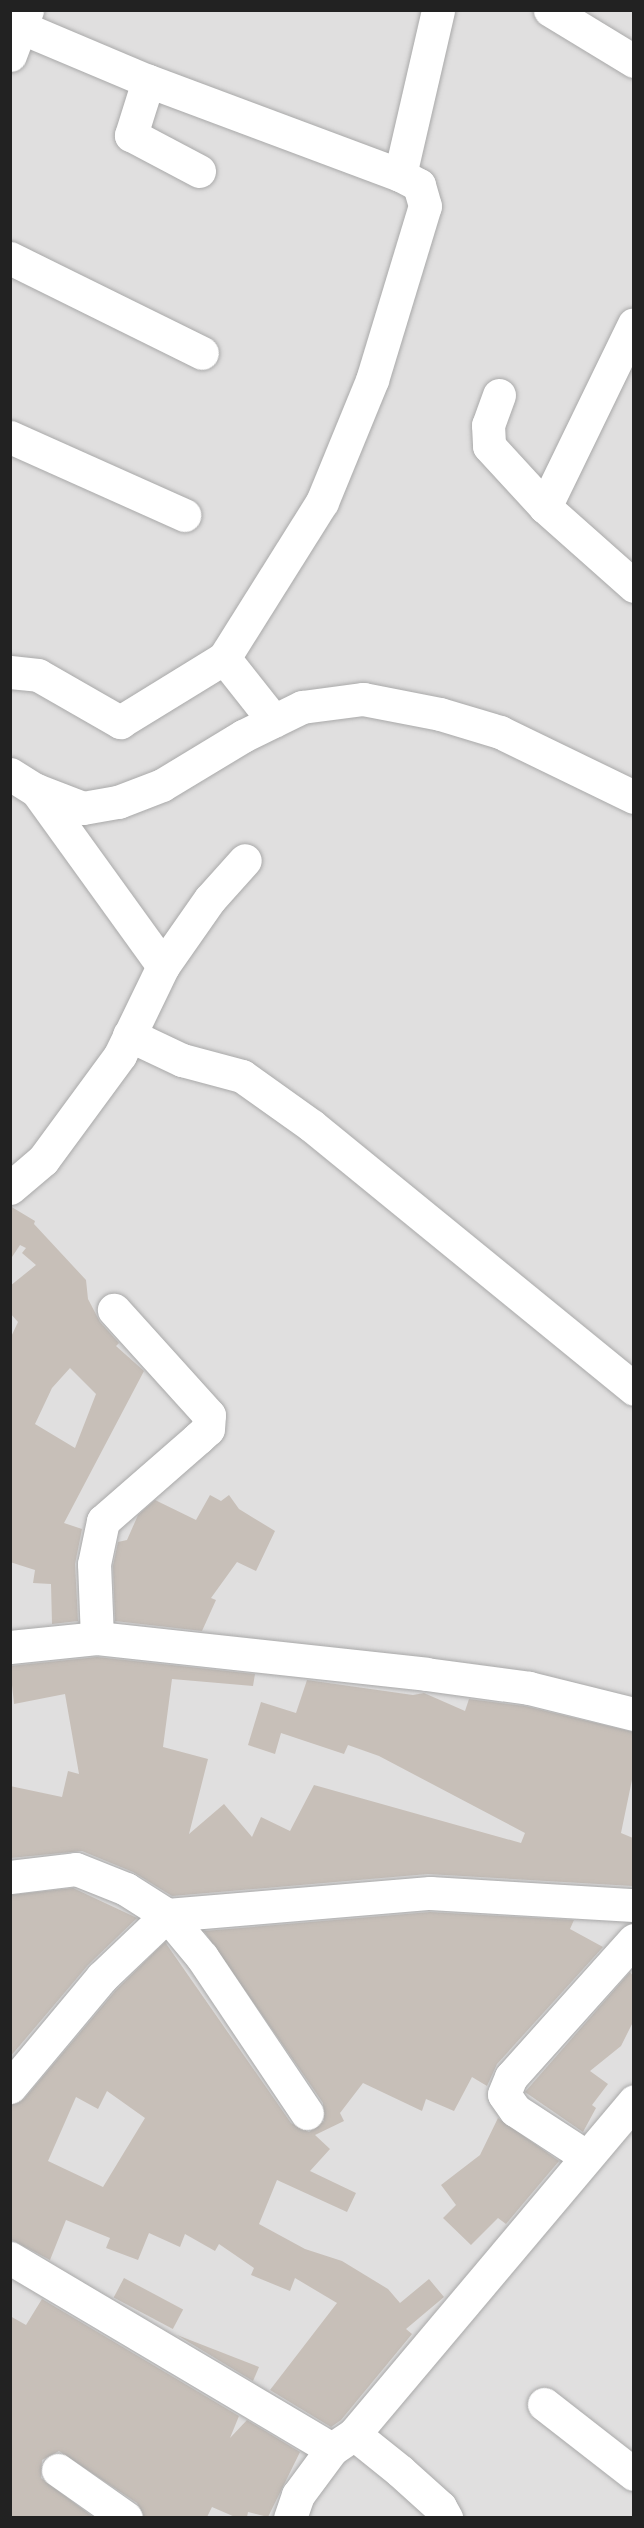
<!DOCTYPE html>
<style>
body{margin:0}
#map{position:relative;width:644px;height:2528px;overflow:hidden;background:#f2efe9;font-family:Lato,sans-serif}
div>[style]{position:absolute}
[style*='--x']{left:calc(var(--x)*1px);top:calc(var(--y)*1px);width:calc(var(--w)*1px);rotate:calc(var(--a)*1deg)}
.residential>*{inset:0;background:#e0dfdf;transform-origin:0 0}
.building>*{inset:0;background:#c7bfb8;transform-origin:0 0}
.roads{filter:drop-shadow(0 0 2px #a9a9a9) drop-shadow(0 0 2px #a9a9a9)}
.minor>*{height:33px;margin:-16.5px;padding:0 16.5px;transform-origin:16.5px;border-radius:16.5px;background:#fff}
span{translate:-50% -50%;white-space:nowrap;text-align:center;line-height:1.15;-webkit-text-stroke:4.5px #fff;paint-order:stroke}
.frame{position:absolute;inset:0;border:12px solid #222;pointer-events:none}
</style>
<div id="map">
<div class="residential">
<div style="left:11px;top:11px;width:622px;height:2506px"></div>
</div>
<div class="building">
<div style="clip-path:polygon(evenodd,10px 1206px,35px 1221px,34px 1224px,86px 1280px,88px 1299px,100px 1322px,119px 1343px,116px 1346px,144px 1371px,64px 1523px,82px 1529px,75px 1564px,78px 1621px,52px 1624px,51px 1584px,33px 1583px,35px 1570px,10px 1562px,10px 1339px,18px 1322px,10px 1313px,10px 1286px,36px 1265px,22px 1253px,26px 1248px,20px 1245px,10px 1260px,10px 1206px,70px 1368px,96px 1394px,75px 1448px,35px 1424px,52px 1388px,70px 1368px)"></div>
<div style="clip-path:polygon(210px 1495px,221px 1501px,229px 1495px,239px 1509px,275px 1531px,256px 1571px,237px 1562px,211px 1598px,216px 1600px,202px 1631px,115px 1621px,113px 1566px,118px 1542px,127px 1540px,138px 1515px,155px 1500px,196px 1520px)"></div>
<div style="clip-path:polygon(97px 1657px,255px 1674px,253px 1686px,172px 1679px,163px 1747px,208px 1759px,189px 1834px,224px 1804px,252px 1837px,261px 1817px,290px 1831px,314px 1785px,521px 1843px,525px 1833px,379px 1756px,348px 1745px,344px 1754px,281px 1733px,275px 1754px,248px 1745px,261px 1702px,296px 1713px,307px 1680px,413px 1695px,424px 1693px,465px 1711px,469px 1699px,525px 1706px,633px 1732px,633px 1775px,621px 1833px,633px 1838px,633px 1886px,428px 1874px,172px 1896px,133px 1872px,82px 1851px,10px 1858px,10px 1786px,62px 1797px,68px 1771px,79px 1774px,65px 1694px,14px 1704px,10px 1666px)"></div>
<div style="clip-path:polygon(73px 1888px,137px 1918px,88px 1965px,10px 2057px,10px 1895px)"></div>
<div style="clip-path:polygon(evenodd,430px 1912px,574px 1920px,570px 1929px,603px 1947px,497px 2064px,487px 2086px,472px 2077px,454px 2111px,426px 2099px,422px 2111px,363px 2083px,340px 2113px,344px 2121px,315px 2135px,330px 2149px,310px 2171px,356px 2193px,347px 2212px,277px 2180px,259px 2224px,305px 2249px,342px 2261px,388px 2289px,400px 2303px,429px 2279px,444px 2297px,406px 2329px,412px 2334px,341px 2420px,331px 2427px,270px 2390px,337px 2303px,295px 2278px,290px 2291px,251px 2275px,254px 2268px,219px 2244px,215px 2251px,185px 2234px,180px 2247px,149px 2233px,138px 2260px,106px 2248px,110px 2238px,66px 2220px,50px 2260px,10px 2239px,10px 2105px,24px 2099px,116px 1990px,165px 1942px,291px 2123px,309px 2132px,324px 2121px,323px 2103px,204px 1931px,430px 1912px,107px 2091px,145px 2118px,103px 2187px,48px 2161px,76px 2097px,98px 2109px,107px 2091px)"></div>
<div style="clip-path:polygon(630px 1972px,633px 1976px,633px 2022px,621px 2046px,590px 2071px,608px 2084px,592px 2105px,596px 2108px,583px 2132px,525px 2092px)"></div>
<div style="clip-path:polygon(498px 2118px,559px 2161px,506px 2224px,498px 2218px,471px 2245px,443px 2218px,456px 2205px,441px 2185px,480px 2155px)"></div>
<div style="left:124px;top:2278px;width:67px;height:22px;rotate:28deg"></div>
<div style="clip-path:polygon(42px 2299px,239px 2416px,230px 2438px,247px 2420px,300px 2452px,268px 2517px,248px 2512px,247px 2517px,235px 2517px,212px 2507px,207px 2517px,144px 2517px,137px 2503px,59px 2451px,42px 2460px,41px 2478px,93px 2517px,10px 2517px,10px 2316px,26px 2325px)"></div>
<div style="clip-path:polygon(177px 2335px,259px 2367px,253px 2381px)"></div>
</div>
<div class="roads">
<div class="minor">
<div style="--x:550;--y:10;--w:98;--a:31.3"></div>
<div style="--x:10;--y:55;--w:48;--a:-69.3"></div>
<div style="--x:148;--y:81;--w:57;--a:107.5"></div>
<div style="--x:131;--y:135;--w:77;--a:27.9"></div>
<div style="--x:400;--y:175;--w:169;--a:-77"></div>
<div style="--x:10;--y:258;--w:214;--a:26.3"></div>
<div style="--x:499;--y:395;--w:32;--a:110"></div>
<div style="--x:488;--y:425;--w:21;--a:87"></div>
<div style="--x:489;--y:446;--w:83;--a:47.4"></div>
<div style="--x:545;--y:507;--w:119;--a:41.6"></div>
<div style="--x:10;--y:437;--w:191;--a:24.1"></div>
<div style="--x:545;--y:507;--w:203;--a:-64.1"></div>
<div style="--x:224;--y:658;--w:80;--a:51.6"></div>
<div style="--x:10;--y:672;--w:28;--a:6"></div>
<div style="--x:38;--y:675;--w:95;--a:29.8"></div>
<div style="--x:120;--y:722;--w:122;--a:-31.6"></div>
<div style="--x:224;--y:658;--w:184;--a:-57.9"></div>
<div style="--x:322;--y:502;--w:132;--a:-67.7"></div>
<div style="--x:372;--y:380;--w:182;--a:-73.1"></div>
<div style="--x:425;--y:206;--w:22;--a:-106"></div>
<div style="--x:419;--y:185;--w:21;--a:-152"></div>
<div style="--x:400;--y:175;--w:269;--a:-159.5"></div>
<div style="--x:148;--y:81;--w:139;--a:-157.1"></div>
<div style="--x:10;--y:774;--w:31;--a:32"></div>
<div style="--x:36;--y:790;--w:50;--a:21"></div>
<div style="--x:83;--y:808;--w:36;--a:-10"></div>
<div style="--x:118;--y:802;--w:47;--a:-21.1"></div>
<div style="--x:162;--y:785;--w:95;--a:-31.2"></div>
<div style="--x:243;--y:736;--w:66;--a:-26.2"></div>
<div style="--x:302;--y:707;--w:62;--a:-7.5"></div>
<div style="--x:363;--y:699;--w:78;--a:11"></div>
<div style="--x:440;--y:714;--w:63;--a:16.7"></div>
<div style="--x:500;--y:732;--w:149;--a:25.9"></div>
<div style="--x:36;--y:790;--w:217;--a:54.2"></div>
<div style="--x:129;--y:1035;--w:59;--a:25.3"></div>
<div style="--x:182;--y:1060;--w:62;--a:14.9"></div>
<div style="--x:242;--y:1076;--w:86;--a:35.5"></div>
<div style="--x:312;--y:1126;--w:416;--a:39.2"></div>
<div style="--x:10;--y:1188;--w:43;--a:-40.3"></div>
<div style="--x:43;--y:1160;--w:130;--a:-53.7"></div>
<div style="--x:120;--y:1055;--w:99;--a:-64.2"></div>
<div style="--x:163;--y:966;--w:82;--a:-55"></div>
<div style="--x:210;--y:899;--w:52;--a:-48.1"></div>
<div style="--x:97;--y:1638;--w:74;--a:-92.3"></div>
<div style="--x:94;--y:1564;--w:44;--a:-78.2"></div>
<div style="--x:103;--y:1521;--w:126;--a:-41.1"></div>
<div style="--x:198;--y:1438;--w:13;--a:-42"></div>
<div style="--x:208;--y:1429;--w:14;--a:-86"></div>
<div style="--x:209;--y:1415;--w:142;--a:-132.1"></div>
<div style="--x:10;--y:1647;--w:87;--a:-5.9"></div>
<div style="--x:97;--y:1638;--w:331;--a:6.2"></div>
<div style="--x:426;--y:1674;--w:104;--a:7.7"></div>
<div style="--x:529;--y:1688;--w:108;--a:13.9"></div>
<div style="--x:10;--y:1877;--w:66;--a:-6.9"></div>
<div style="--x:76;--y:1869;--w:54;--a:21.8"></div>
<div style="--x:126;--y:1889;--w:49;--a:32.4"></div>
<div style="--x:167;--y:1915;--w:55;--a:50.2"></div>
<div style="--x:202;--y:1957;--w:188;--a:56.1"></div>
<div style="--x:10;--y:2087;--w:143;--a:-50.1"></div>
<div style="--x:102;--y:1977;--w:90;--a:-43.6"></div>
<div style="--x:167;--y:1915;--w:264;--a:-4.8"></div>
<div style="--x:430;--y:1893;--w:204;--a:3.4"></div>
<div style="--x:584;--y:2155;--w:82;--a:-146.9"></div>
<div style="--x:515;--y:2110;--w:19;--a:-125"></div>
<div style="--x:504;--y:2094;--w:18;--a:-68"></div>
<div style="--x:511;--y:2077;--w:184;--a:-48.1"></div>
<div style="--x:10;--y:2258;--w:374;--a:30.7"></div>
<div style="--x:544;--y:2404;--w:114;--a:37.9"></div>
<div style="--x:354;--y:2434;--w:59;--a:38.8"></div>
<div style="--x:400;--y:2471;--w:54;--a:42"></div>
<div style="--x:440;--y:2507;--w:13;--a:61"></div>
<div style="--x:58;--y:2470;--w:83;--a:35.2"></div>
<div style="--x:290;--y:2518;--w:24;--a:-71"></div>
<div style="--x:298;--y:2495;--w:57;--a:-53.5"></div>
<div style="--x:332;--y:2449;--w:27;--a:-34"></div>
<div style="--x:354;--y:2434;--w:435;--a:-49.9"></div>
</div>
</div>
<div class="frame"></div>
</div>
